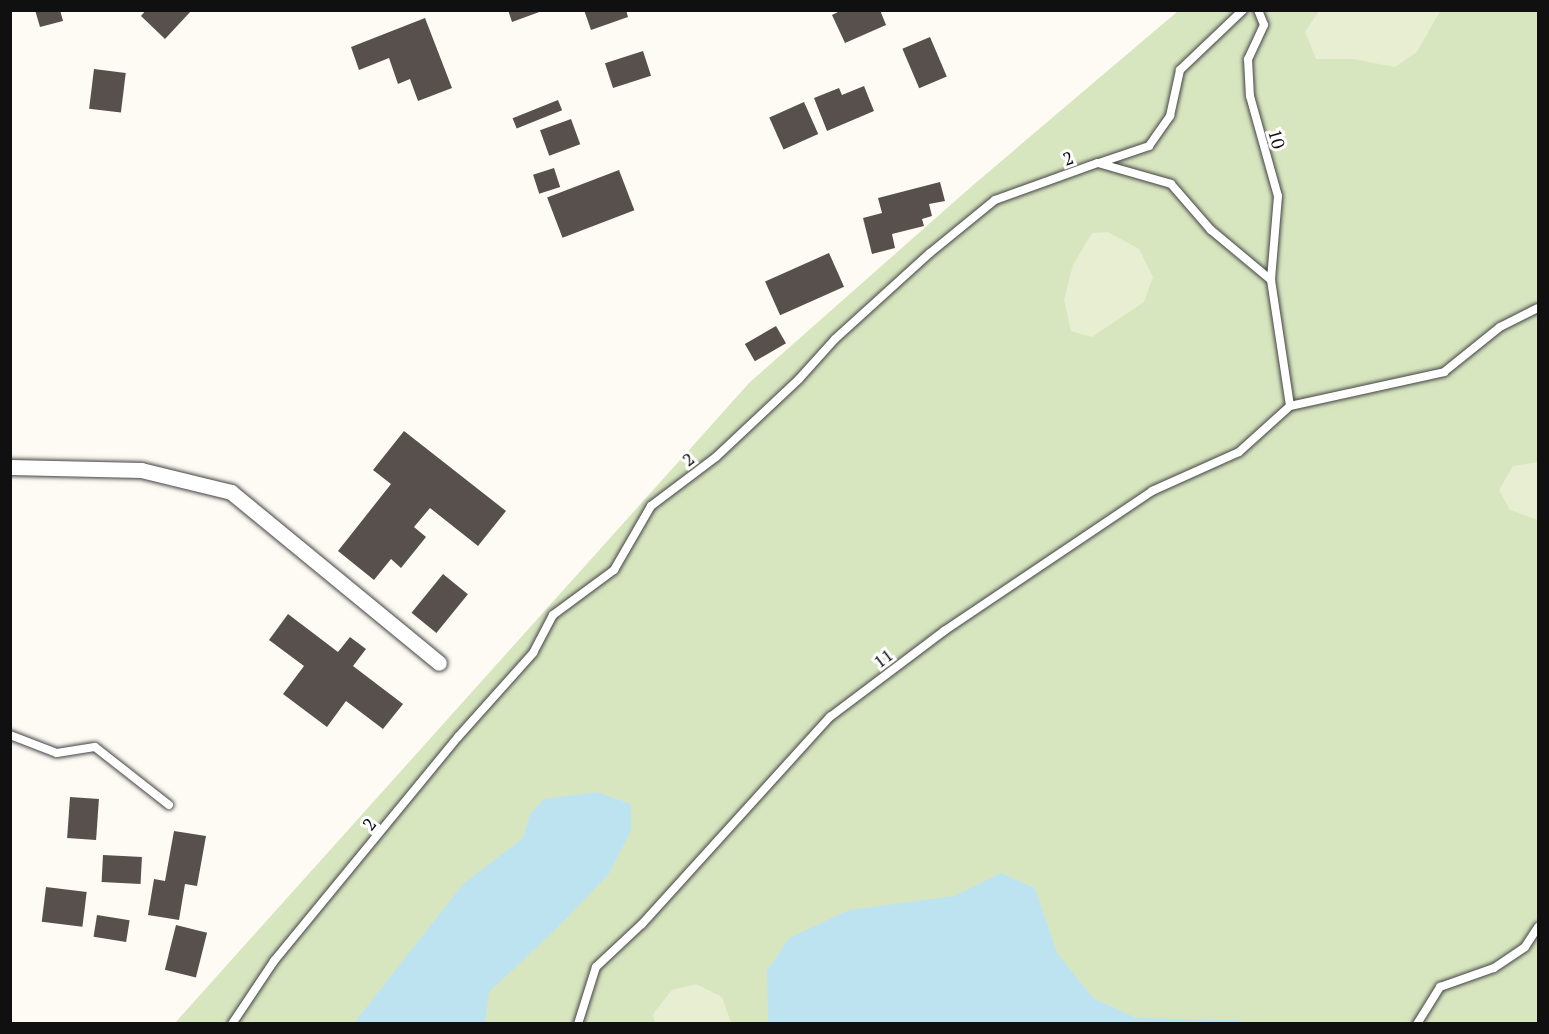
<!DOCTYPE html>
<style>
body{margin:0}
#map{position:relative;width:1549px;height:1034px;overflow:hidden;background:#fefbf4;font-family:"PT Serif",serif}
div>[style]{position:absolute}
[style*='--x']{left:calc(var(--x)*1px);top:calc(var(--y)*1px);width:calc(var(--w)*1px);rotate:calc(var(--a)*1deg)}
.green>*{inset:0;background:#d8e6c0}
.pitch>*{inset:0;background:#e7eed1}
.water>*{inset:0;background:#bee3f0}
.building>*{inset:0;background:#58504d;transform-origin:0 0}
.roads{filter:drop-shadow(0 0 2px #434343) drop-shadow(0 0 2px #434343)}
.service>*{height:8px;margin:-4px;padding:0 4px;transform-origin:4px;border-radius:4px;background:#fff}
.minor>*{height:15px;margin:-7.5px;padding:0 7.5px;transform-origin:7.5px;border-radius:7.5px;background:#fff}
span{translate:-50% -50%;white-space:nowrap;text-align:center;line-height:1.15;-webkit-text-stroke:6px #fff;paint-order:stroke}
.street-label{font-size:18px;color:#101010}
.frame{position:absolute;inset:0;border:12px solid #101010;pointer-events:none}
</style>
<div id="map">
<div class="green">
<div style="clip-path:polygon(1178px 11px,1538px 11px,1538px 1023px,174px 1024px,750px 382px,972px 186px)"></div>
</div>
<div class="pitch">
<div style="clip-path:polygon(1319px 11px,1319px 10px,1440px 11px,1417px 52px,1395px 67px,1353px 59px,1316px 59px,1305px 32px)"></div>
<div style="clip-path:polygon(1108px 232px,1139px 249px,1153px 277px,1144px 302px,1092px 337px,1071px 331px,1064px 300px,1073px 265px,1092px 233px)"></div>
<div style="clip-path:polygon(1538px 462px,1538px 520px,1510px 510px,1499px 490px,1513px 466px)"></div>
<div style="clip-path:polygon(696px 984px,722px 997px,731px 1023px,655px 1023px,653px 1014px,672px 990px)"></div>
</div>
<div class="water">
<div style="clip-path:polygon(597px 792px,631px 804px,631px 831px,608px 875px,556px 929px,489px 992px,485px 1023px,354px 1023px,463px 884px,523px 838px,530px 814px,544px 799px)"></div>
<div style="clip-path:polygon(1001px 873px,1035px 888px,1057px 953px,1093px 998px,1136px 1018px,1238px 1020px,1245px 1023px,768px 1023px,767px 971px,789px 938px,849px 910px,954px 896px)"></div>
</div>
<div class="building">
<div style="clip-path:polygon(35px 10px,60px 10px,63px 21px,40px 27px)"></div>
<div style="clip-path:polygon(146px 10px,192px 10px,165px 39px,141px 16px)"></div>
<div style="clip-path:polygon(508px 10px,542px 10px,542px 11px,512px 22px)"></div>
<div style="clip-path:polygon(584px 10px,626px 10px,628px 17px,591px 30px)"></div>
<div style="clip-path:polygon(842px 10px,880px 10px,886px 25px,845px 43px,832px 15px)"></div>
<div style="clip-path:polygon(425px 18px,452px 88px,418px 101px,410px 79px,398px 84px,389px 58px,359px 70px,351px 47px)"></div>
<div style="left:930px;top:37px;width:43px;height:30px;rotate:67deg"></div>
<div style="left:643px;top:51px;width:26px;height:40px;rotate:72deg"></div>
<div style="left:94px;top:69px;width:32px;height:40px;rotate:7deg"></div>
<div style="clip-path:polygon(864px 86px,874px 111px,827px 131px,814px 98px,839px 88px,842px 95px)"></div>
<div style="left:558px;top:100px;width:11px;height:49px;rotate:68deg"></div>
<div style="left:804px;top:102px;width:35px;height:38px;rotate:66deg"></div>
<div style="left:571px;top:119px;width:27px;height:33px;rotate:70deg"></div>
<div style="left:554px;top:168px;width:20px;height:22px;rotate:72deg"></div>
<div style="left:619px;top:170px;width:43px;height:77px;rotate:69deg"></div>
<div style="clip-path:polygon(940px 182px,945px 201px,929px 204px,932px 216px,922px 219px,924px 226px,892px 234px,895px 248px,872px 254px,863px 218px,882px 213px,878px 198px)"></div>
<div style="left:829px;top:253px;width:37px;height:70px;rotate:66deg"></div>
<div style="left:776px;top:326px;width:20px;height:36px;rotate:60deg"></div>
<div style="clip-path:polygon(404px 431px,506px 511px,478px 546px,430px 508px,414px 527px,426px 537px,401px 568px,391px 559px,374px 580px,338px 551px,391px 484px,373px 470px)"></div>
<div style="left:443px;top:574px;width:32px;height:50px;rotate:39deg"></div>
<div style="clip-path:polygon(288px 614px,338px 652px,350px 637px,366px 649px,353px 666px,403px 704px,383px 729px,346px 701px,327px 727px,283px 694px,304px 666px,269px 640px)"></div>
<div style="left:70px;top:797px;width:29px;height:41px;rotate:4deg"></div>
<div style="clip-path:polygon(174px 831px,206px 836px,197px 886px,185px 884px,179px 920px,148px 915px,154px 879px,165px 881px)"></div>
<div style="left:103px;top:855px;width:39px;height:27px;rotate:3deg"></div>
<div style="left:46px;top:887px;width:41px;height:35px;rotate:7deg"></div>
<div style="left:97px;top:915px;width:33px;height:22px;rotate:9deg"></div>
<div style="left:176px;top:925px;width:32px;height:46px;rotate:14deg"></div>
</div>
<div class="roads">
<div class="service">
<div style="--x:1258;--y:10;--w:16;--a:68"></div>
<div style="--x:1264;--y:25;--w:38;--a:115"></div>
<div style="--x:1248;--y:59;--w:37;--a:87"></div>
<div style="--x:1250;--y:96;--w:104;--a:74.4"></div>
<div style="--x:1278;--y:196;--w:84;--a:94.8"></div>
<div style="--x:1271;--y:280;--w:127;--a:81.4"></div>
<div style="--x:1099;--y:163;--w:53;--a:-18.8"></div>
<div style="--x:1149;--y:146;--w:37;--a:-55"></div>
<div style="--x:1170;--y:116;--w:47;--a:-77.7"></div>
<div style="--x:1180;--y:70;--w:87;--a:-43.6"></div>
<div style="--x:1290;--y:406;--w:158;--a:-12.4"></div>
<div style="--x:1444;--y:372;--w:72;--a:-38.8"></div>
<div style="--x:1500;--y:327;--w:42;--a:-26.6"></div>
<div style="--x:10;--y:735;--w:50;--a:21"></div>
<div style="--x:57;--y:753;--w:38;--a:-9"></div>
<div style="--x:95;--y:747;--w:94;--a:38.1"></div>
<div style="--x:232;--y:1024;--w:76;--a:-56.3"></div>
<div style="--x:274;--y:961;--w:290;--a:-50.6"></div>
<div style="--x:458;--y:737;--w:113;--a:-48.2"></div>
<div style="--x:533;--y:653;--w:43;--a:-62.2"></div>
<div style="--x:553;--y:615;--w:76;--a:-36.4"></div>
<div style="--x:614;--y:570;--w:74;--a:-60"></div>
<div style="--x:651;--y:506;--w:81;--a:-37"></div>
<div style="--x:716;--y:457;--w:114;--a:-43.2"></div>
<div style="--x:799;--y:379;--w:54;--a:-48"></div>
<div style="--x:835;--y:339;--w:128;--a:-42.2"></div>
<div style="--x:930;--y:253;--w:84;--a:-39.2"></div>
<div style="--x:995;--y:200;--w:109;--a:-19.8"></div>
<div style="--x:1098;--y:163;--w:76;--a:16"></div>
<div style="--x:1171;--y:184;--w:61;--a:49"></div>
<div style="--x:1211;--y:230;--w:78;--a:39.8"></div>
<div style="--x:578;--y:1024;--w:60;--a:-72.5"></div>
<div style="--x:596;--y:967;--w:63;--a:-43.1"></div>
<div style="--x:642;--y:924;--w:280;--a:-47.8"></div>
<div style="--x:830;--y:717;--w:143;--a:-37"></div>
<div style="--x:944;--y:631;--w:251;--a:-33.9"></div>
<div style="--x:1152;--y:491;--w:95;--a:-24.1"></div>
<div style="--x:1239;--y:452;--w:69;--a:-42"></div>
<div style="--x:1417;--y:1024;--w:44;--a:-58.1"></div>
<div style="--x:1440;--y:987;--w:57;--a:-19.4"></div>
<div style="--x:1494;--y:968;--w:37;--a:-34"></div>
<div style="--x:1525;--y:947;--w:24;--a:-57"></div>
</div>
<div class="minor">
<div style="--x:10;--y:467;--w:131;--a:1.3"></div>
<div style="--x:141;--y:470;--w:93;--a:13.7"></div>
<div style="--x:231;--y:492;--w:269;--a:39.4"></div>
</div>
</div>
<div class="street-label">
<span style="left:1277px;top:139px;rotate:74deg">10</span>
<span style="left:1068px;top:158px;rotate:-20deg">2</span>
<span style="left:688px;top:459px;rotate:-37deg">2</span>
<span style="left:883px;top:658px;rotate:-37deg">11</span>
<span style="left:369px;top:824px;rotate:-51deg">2</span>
</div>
<div class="frame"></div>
</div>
